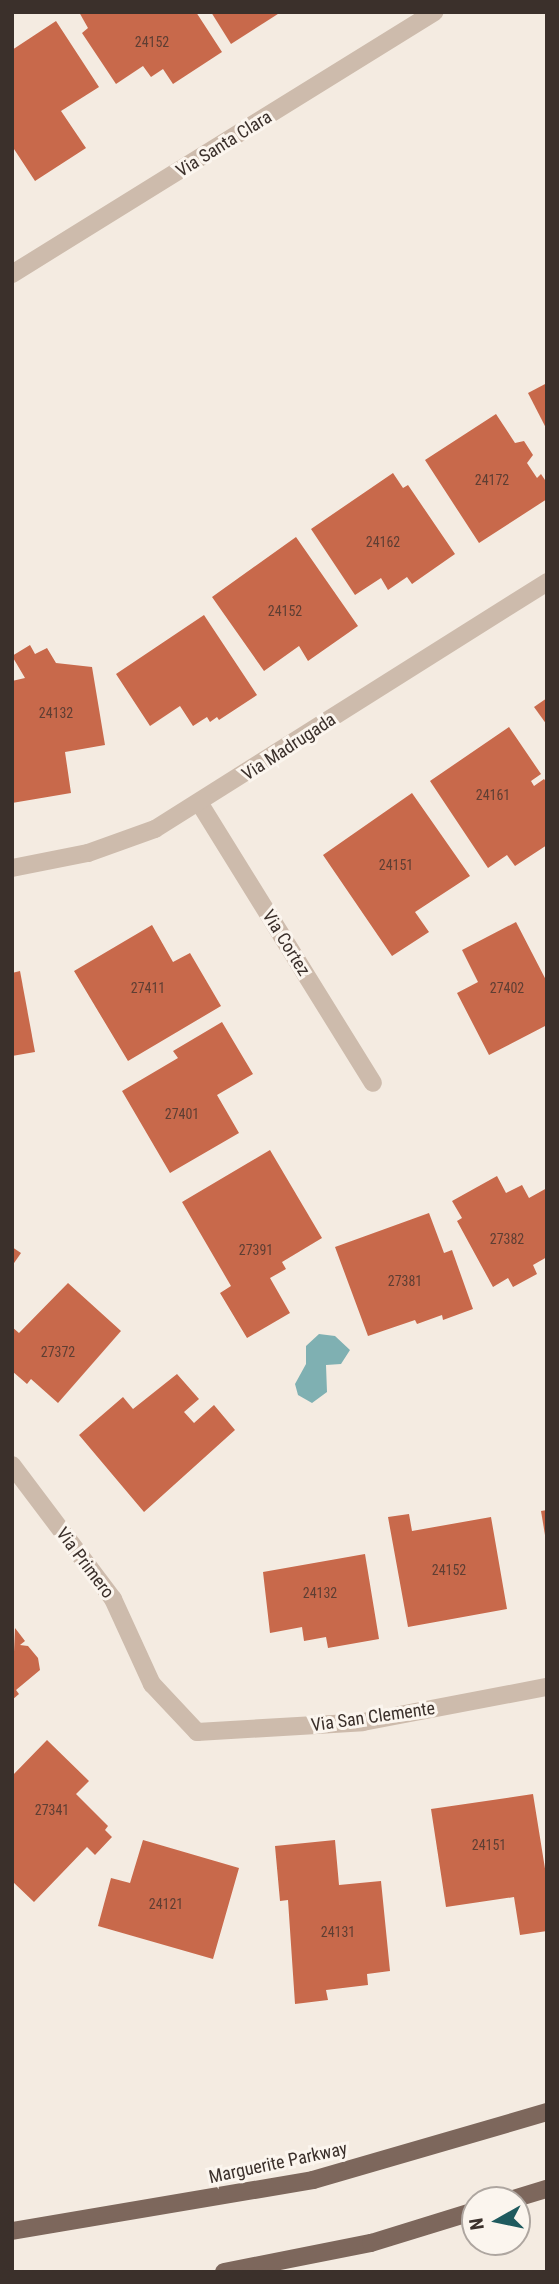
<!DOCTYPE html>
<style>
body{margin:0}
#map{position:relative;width:559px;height:2284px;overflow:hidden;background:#f4ebe1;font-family:"Roboto Condensed",sans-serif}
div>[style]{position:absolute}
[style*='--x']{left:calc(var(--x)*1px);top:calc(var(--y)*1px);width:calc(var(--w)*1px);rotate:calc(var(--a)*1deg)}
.water>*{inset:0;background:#7fb0b2}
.building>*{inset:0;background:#c8694b}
.minor>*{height:18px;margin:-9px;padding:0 9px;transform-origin:9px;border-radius:9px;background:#cdbbac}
.primary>*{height:18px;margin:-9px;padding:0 9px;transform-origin:9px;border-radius:9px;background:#7d675c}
span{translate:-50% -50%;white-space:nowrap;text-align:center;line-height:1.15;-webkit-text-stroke:6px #fbf5ee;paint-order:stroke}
.number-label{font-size:14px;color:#5e3e33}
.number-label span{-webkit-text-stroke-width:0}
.street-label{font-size:18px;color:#3b302b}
.frame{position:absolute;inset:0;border:14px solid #3b302b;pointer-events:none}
.north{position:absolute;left:461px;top:2186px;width:70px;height:70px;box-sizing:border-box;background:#fbf5ee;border:2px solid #aea6a0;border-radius:50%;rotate:261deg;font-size:19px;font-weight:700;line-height:28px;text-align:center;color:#3b302b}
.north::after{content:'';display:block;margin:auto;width:24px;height:32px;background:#1f5a5e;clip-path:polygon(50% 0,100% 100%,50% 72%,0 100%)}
</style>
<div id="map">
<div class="water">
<div style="clip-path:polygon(319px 1334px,335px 1336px,350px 1350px,341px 1364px,326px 1365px,327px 1392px,312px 1403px,298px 1395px,295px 1384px,306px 1364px,306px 1346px)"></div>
</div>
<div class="building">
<div style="clip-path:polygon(79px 12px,196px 12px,222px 52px,173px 84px,163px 69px,151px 77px,143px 66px,116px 84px,82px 33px,88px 28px)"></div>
<div style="clip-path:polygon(211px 12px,281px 12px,231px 44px)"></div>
<div style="clip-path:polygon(56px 21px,99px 87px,61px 111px,86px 148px,35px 181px,12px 146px,12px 50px)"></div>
<div style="clip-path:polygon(547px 383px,547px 430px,528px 393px)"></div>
<div style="clip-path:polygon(496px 414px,515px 443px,524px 441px,533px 455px,527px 463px,537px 478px,541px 474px,547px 483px,547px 499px,479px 543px,425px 460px)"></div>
<div style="clip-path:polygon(393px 473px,403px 488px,408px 485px,455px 554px,412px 584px,407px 577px,388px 590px,381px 578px,355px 595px,311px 529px)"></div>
<div style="clip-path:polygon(296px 537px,358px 626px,308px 661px,299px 646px,264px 671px,212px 597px)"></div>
<div style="clip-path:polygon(204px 615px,257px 695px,219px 720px,217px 717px,210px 722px,207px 717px,193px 726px,180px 706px,150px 726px,116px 674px)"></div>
<div style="clip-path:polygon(30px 645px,35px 654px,47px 648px,56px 663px,92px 667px,105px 745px,65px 752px,71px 793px,12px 803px,12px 681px,25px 678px,12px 656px)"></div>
<div style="clip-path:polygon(547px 698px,547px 725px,534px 707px)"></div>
<div style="clip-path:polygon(509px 727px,541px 774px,531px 781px,534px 786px,544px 779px,547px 783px,547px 845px,515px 866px,507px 855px,488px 868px,430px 781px)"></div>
<div style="clip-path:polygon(412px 793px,470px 876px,415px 912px,429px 932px,392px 956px,323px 855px)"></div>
<div style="clip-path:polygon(516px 922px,547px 982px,547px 1025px,489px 1055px,457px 993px,478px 982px,462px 950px)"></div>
<div style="clip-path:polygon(152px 925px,173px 962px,190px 953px,221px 1006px,128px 1061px,74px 971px)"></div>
<div style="clip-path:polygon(20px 971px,35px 1052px,12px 1056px,12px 973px)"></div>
<div style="clip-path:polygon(222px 1022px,253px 1074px,217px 1095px,239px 1133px,170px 1173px,122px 1091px,178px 1058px,173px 1051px)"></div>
<div style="clip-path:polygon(270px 1150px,322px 1238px,282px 1262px,286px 1269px,270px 1278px,290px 1313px,247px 1338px,220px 1293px,231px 1286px,182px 1202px)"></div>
<div style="clip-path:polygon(497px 1176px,506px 1193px,522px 1185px,529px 1198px,547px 1188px,547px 1257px,533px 1265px,537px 1274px,513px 1287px,508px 1278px,493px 1287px,457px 1221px,462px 1218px,452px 1201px)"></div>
<div style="clip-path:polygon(429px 1213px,444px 1253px,452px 1250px,473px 1309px,443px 1320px,442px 1315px,417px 1324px,415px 1320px,368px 1336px,335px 1247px)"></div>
<div style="clip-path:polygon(12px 1247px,21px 1253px,12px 1266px)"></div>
<div style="clip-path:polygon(68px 1283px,121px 1331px,58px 1403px,31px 1379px,27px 1384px,12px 1371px,12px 1327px,19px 1333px)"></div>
<div style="clip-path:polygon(177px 1374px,199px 1399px,184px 1412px,194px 1423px,214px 1405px,235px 1430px,144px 1512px,79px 1435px,123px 1397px,133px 1409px)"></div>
<div style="clip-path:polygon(547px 1510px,547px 1535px,545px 1535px,541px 1511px)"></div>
<div style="clip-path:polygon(409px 1514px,412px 1531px,491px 1517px,507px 1609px,408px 1627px,388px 1517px)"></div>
<div style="clip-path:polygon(365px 1554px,379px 1639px,328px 1648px,326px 1637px,304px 1641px,302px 1627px,270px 1633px,263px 1572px)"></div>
<div style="clip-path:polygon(15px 1628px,25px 1641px,20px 1645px,28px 1646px,38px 1658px,40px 1670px,16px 1690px,19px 1694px,12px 1700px)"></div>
<div style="clip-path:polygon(47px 1740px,89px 1781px,76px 1794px,108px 1826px,105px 1830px,112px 1837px,95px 1855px,87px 1847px,34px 1902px,12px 1881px,12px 1776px)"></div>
<div style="clip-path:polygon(533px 1794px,547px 1881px,547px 1931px,520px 1935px,514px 1897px,446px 1907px,431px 1809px)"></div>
<div style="clip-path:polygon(143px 1840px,239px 1868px,213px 1959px,98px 1926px,111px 1878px,130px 1883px)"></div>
<div style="clip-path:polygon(335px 1840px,339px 1885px,381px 1881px,390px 1971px,367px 1974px,368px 1985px,326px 1990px,328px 2000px,295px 2004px,288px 1900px,280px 1901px,275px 1846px)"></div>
</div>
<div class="minor">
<div style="--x:12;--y:274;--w:497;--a:-31.8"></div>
<div style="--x:200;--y:804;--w:328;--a:58.2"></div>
<div style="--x:12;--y:868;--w:77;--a:-11.2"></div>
<div style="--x:88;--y:853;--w:71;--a:-19.7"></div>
<div style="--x:155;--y:829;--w:463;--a:-32.2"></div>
<div style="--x:12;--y:1465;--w:168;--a:53"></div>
<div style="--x:113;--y:1599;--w:94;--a:65.4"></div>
<div style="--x:152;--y:1684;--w:66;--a:46.8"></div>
<div style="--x:197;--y:1732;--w:166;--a:-3.4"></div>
<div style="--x:363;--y:1722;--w:187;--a:-10.8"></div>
</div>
<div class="primary">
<div style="--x:510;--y:2200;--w:39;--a:-17"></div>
<div style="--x:12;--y:2231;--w:305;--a:-9.6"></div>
<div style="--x:313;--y:2180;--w:244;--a:-16.2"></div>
<div style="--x:224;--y:2272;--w:150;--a:-11.2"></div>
<div style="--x:371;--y:2243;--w:109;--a:-17.1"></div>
</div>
<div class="number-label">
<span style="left:152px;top:42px">24152</span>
<span style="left:492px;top:480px">24172</span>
<span style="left:383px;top:542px">24162</span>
<span style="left:285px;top:611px">24152</span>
<span style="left:56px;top:713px">24132</span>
<span style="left:493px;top:795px">24161</span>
<span style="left:396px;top:865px">24151</span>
<span style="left:148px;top:988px">27411</span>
<span style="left:507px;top:988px">27402</span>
<span style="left:182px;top:1114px">27401</span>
<span style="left:507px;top:1239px">27382</span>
<span style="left:256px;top:1250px">27391</span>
<span style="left:405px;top:1281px">27381</span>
<span style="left:58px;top:1352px">27372</span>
<span style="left:449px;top:1570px">24152</span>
<span style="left:320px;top:1593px">24132</span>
<span style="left:52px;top:1810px">27341</span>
<span style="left:489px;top:1845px">24151</span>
<span style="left:166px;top:1904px">24121</span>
<span style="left:338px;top:1932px">24131</span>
</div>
<div class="street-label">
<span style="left:224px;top:144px;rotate:-32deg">Via Santa Clara</span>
<span style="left:289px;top:747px;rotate:-33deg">Via Madrugada</span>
<span style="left:286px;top:943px;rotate:58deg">Via Cortez</span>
<span style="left:85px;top:1563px;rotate:53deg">Via Primero</span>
<span style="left:373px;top:1717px;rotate:-8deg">Via San Clemente</span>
<span style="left:278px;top:2163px;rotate:-12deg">Marguerite Parkway</span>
</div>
<div class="frame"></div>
<div class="north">N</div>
</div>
